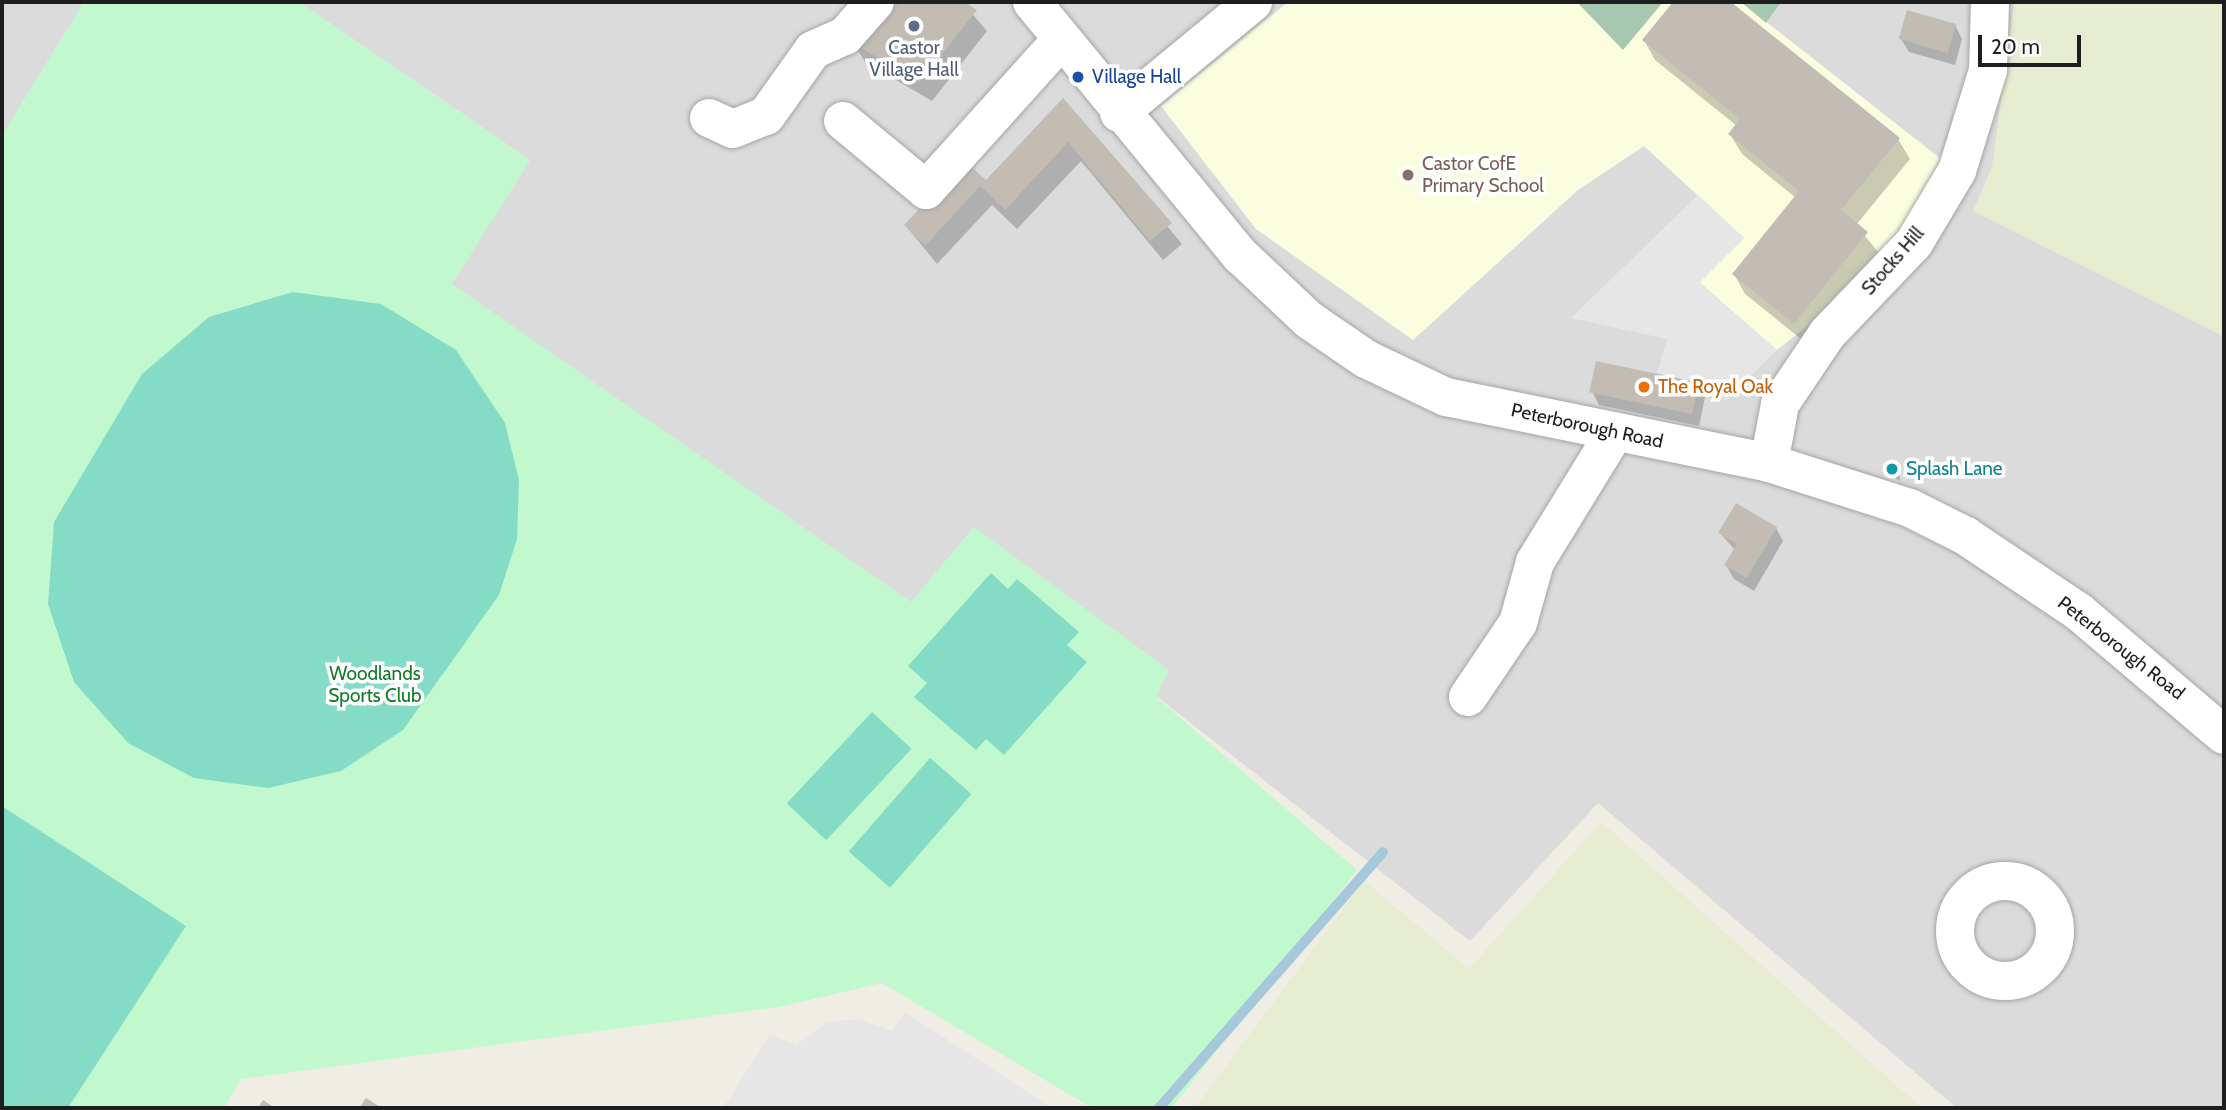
<!DOCTYPE html>
<style>
body{margin:0}
#map{position:relative;width:2226px;height:1110px;overflow:hidden;background:#efede4;font-family:Cabin,sans-serif}
div>[style]{position:absolute}
[style*='--x']{left:calc(var(--x)*1px);top:calc(var(--y)*1px);width:calc(var(--w)*1px);rotate:calc(var(--a)*1deg)}
.residential>*{inset:0;background:#dcdbdb}
.education>*{inset:0;background:#fafede}
.farmland>*{inset:0;background:#e7edd0}
.cemetery>*{inset:0;background:#a6c7b0}
.park>*{inset:0;background:#c2f8ce}
.pitch>*{inset:0;background:#84dcc7;transform-origin:0 0}
.parking>*{inset:0;background:#e6e6e6}
.shadow>*{inset:0;background:#0003}
.stream>*{height:10px;margin:-5px;padding:0 5px;transform-origin:5px;border-radius:5px;background:#a5c8db}
.building>*{inset:0;background:#c3bcb4;transform-origin:0 0}
.roads{filter:drop-shadow(0 0 2px #a5a5a5) drop-shadow(0 0 2px #a5a5a5)}
.minor>*{height:38px;margin:-19px;padding:0 19px;transform-origin:19px;border-radius:19px;background:#fff}
.minor>.ring{margin:-19px;padding:0;box-sizing:content-box;background:none;border:38px solid #fff;border-radius:50%}
.dots>*{width:19px;height:19px;translate:-50% -50%;box-sizing:border-box;border:4px solid #fff;border-radius:50%}
span{translate:-50% -50%;white-space:nowrap;text-align:center;line-height:1.15;-webkit-text-stroke:7px #fff;paint-order:stroke}
.service-label{font-size:19px;color:#4e5e75}
.transit-label{font-size:19px;color:#164399}
.left{translate:0 -50%;text-align:left}
.education-label{font-size:19px;color:#785e54}
.street-label{font-size:19px;color:#1e1e1e}
.food-label{font-size:19px;color:#c56008}
.culture-label{font-size:19px;color:#0d838f}
.park-label{font-size:19px;color:#0e7a26}
.frame{position:absolute;inset:0;border:4px solid #1e1e1e;pointer-events:none}
.scale{position:absolute;left:1978px;top:35px;width:103px;height:32px;box-sizing:border-box;border:4px solid #1e1e1e;border-top:0;padding-left:9px;font-size:21px;line-height:24px;white-space:nowrap;color:#1e1e1e;-webkit-text-stroke:5px #fff;paint-order:stroke}
</style>
<div id="map">
<div class="residential">
<div style="clip-path:polygon(2px 2px,84px 2px,2px 136px)"></div>
<div style="clip-path:polygon(299px 2px,2224px 2px,2224px 1108px,1957px 1108px,1598px 803px,1470px 941px,1156px 696px,1169px 670px,973px 528px,912px 603px,451px 284px,530px 160px)"></div>
</div>
<div class="education">
<div style="clip-path:polygon(1288px 2px,1577px 2px,1623px 49px,1663px 2px,1741px 2px,1941px 159px,1902px 234px,1831px 307px,1777px 350px,1699px 282px,1744px 238px,1644px 146px,1578px 190px,1413px 340px,1256px 229px,1161px 106px)"></div>
</div>
<div class="farmland">
<div style="clip-path:polygon(2014px 2px,2224px 2px,2223px 336px,1973px 211px,1992px 167px)"></div>
<div style="clip-path:polygon(1601px 822px,1922px 1108px,1195px 1108px,1364px 881px,1469px 969px)"></div>
</div>
<div class="cemetery">
<div style="clip-path:polygon(1577px 2px,1663px 2px,1623px 50px)"></div>
<div style="clip-path:polygon(1741px 2px,1781px 2px,1766px 23px)"></div>
</div>
<div class="park">
<div style="clip-path:polygon(84px 2px,299px 2px,530px 160px,452px 284px,911px 602px,974px 527px,1169px 670px,1156px 697px,1357px 870px,1172px 1108px,1092px 1108px,882px 983px,779px 1007px,241px 1079px,224px 1108px,2px 1108px,2px 136px)"></div>
</div>
<div class="pitch">
<div style="clip-path:polygon(293px 292px,381px 304px,456px 350px,505px 423px,519px 480px,517px 539px,499px 595px,403px 730px,341px 771px,268px 788px,194px 778px,128px 743px,74px 682px,48px 604px,54px 522px,142px 374px,209px 317px)"></div>
<div style="clip-path:polygon(991px 573px,1008px 589px,1017px 579px,1079px 632px,1067px 645px,1087px 662px,1004px 755px,986px 739px,976px 750px,914px 697px,927px 683px,908px 666px)"></div>
<div style="left:872px;top:712px;width:54px;height:125px;rotate:43deg"></div>
<div style="left:930px;top:758px;width:55px;height:124px;rotate:41deg"></div>
<div style="clip-path:polygon(2px 806px,186px 926px,68px 1108px,2px 1108px)"></div>
</div>
<div class="parking">
<div style="clip-path:polygon(1698px 195px,1744px 238px,1699px 283px,1777px 350px,1726px 400px,1699px 382px,1657px 373px,1667px 339px,1571px 318px)"></div>
<div style="clip-path:polygon(905px 1012px,1052px 1108px,723px 1108px,770px 1035px,796px 1045px,827px 1022px,859px 1019px,892px 1031px)"></div>
</div>
<div class="shadow">
<div style="clip-path:polygon(884px 2px,962px 2px,987px 31px,932px 101px,865px 62px,853px 42px)"></div>
<div style="clip-path:polygon(1675px 2px,1728px 2px,1898px 139px,1910px 159px,1856px 225px,1879px 253px,1806px 343px,1745px 294px,1734px 274px,1796px 198px,1742px 154px,1730px 134px,1737px 126px,1655px 60px,1644px 40px)"></div>
<div style="clip-path:polygon(1955px 25px,1962px 39px,1955px 65px,1909px 52px,1901px 39px)"></div>
<div style="clip-path:polygon(1063px 101px,1182px 244px,1163px 260px,1081px 161px,1017px 229px,992px 205px,937px 264px,906px 226px,986px 183px)"></div>
<div style="clip-path:polygon(1698px 384px,1705px 397px,1699px 426px,1599px 405px,1592px 391px)"></div>
<div style="clip-path:polygon(1885px 469px,1899px 470px,1900px 481px,1889px 475px)"></div>
<div style="clip-path:polygon(1776px 528px,1783px 541px,1754px 591px,1734px 579px,1726px 565px,1735px 550px,1720px 533px)"></div>
</div>
<div class="stream">
<div style="--x:1159;--y:1108;--w:340;--a:-48.8"></div>
</div>
<div class="building">
<div style="clip-path:polygon(882px 2px,965px 2px,977px 10px,920px 82px,851px 42px)"></div>
<div style="clip-path:polygon(1673px 2px,1731px 2px,1900px 138px,1841px 210px,1868px 232px,1794px 324px,1732px 274px,1799px 191px,1728px 134px,1740px 119px,1642px 40px)"></div>
<div style="left:1907px;top:10px;width:51px;height:30px;rotate:16deg"></div>
<div style="clip-path:polygon(1063px 98px,1172px 223px,1150px 241px,1068px 142px,1005px 210px,980px 186px,925px 246px,904px 225px,965px 161px,986px 180px)"></div>
<div style="left:1596px;top:361px;width:105px;height:32px;rotate:12deg"></div>
<div style="left:1886px;top:462px;width:16px;height:8px;rotate:27deg"></div>
<div style="clip-path:polygon(1736px 503px,1777px 527px,1747px 578px,1724px 565px,1737px 544px,1718px 533px)"></div>
<div style="clip-path:polygon(366px 1098px,382px 1108px,359px 1108px)"></div>
<div style="clip-path:polygon(263px 1100px,275px 1108px,258px 1108px)"></div>
</div>
<div class="roads">
<div class="minor">
<div style="--x:1032;--y:2;--w:329;--a:50.6"></div>
<div style="--x:1241;--y:256;--w:93;--a:43.3"></div>
<div style="--x:1309;--y:320;--w:69;--a:34.4"></div>
<div style="--x:1366;--y:359;--w:89;--a:25.4"></div>
<div style="--x:1446;--y:397;--w:330;--a:11.5"></div>
<div style="--x:1769;--y:463;--w:148;--a:17.7"></div>
<div style="--x:1910;--y:508;--w:63;--a:26.6"></div>
<div style="--x:1966;--y:536;--w:136;--a:33.9"></div>
<div style="--x:2079;--y:612;--w:190;--a:40.3"></div>
<div style="--x:1119;--y:113;--w:174;--a:-39.6"></div>
<div style="--x:709;--y:118;--w:26;--a:25"></div>
<div style="--x:733;--y:129;--w:35;--a:-22"></div>
<div style="--x:766;--y:116;--w:81;--a:-54.5"></div>
<div style="--x:813;--y:50;--w:35;--a:-24"></div>
<div style="--x:845;--y:36;--w:45;--a:-48.6"></div>
<div style="--x:843;--y:121;--w:108;--a:39.7"></div>
<div style="--x:926;--y:190;--w:202;--a:-48"></div>
<div style="--x:1769;--y:463;--w:60;--a:-79.4"></div>
<div style="--x:1780;--y:404;--w:84;--a:-56.1"></div>
<div style="--x:1827;--y:334;--w:126;--a:-46.3"></div>
<div style="--x:1914;--y:243;--w:84;--a:-59.2"></div>
<div style="--x:1957;--y:171;--w:106;--a:-72.9"></div>
<div style="--x:1988;--y:70;--w:68;--a:-88.3"></div>
<div style="--x:1468;--y:697;--w:89;--a:-56"></div>
<div style="--x:1518;--y:623;--w:63;--a:-74.4"></div>
<div style="--x:1535;--y:562;--w:153;--a:-58.4"></div>
<div class="ring" style="left:1955px;top:881px;width:62px;height:62px"></div>
</div>
</div>
<div class="dots">
<div style="left:914px;top:26px;background:#5c6f8a"></div>
<div style="left:1078px;top:77px;background:#1a4fb4"></div>
<div style="left:1408px;top:175px;background:#8d6e63"></div>
<div style="left:1644px;top:387px;background:#e8710a"></div>
<div style="left:1892px;top:469px;background:#0f9aa8"></div>
</div>
<div class="service-label">
<span style="left:914px;top:59px">Castor<br>Village Hall</span>
</div>
<div class="transit-label">
<span class="left" style="left:1092px;top:77px">Village Hall</span>
</div>
<div class="education-label">
<span class="left" style="left:1422px;top:175px">Castor CofE<br>Primary School</span>
</div>
<div class="street-label">
<span style="left:1893px;top:261px;rotate:-49deg">Stocks Hill</span>
<span style="left:1587px;top:426px;rotate:12deg">Peterborough Road</span>
<span style="left:2121px;top:648px;rotate:38deg">Peterborough Road</span>
</div>
<div class="food-label">
<span class="left" style="left:1658px;top:387px">The Royal Oak</span>
</div>
<div class="culture-label">
<span class="left" style="left:1906px;top:469px">Splash Lane</span>
</div>
<div class="park-label">
<span style="left:375px;top:685px">Woodlands<br>Sports Club</span>
</div>
<div class="frame"></div>
<div class="scale">20 m</div>
</div>
